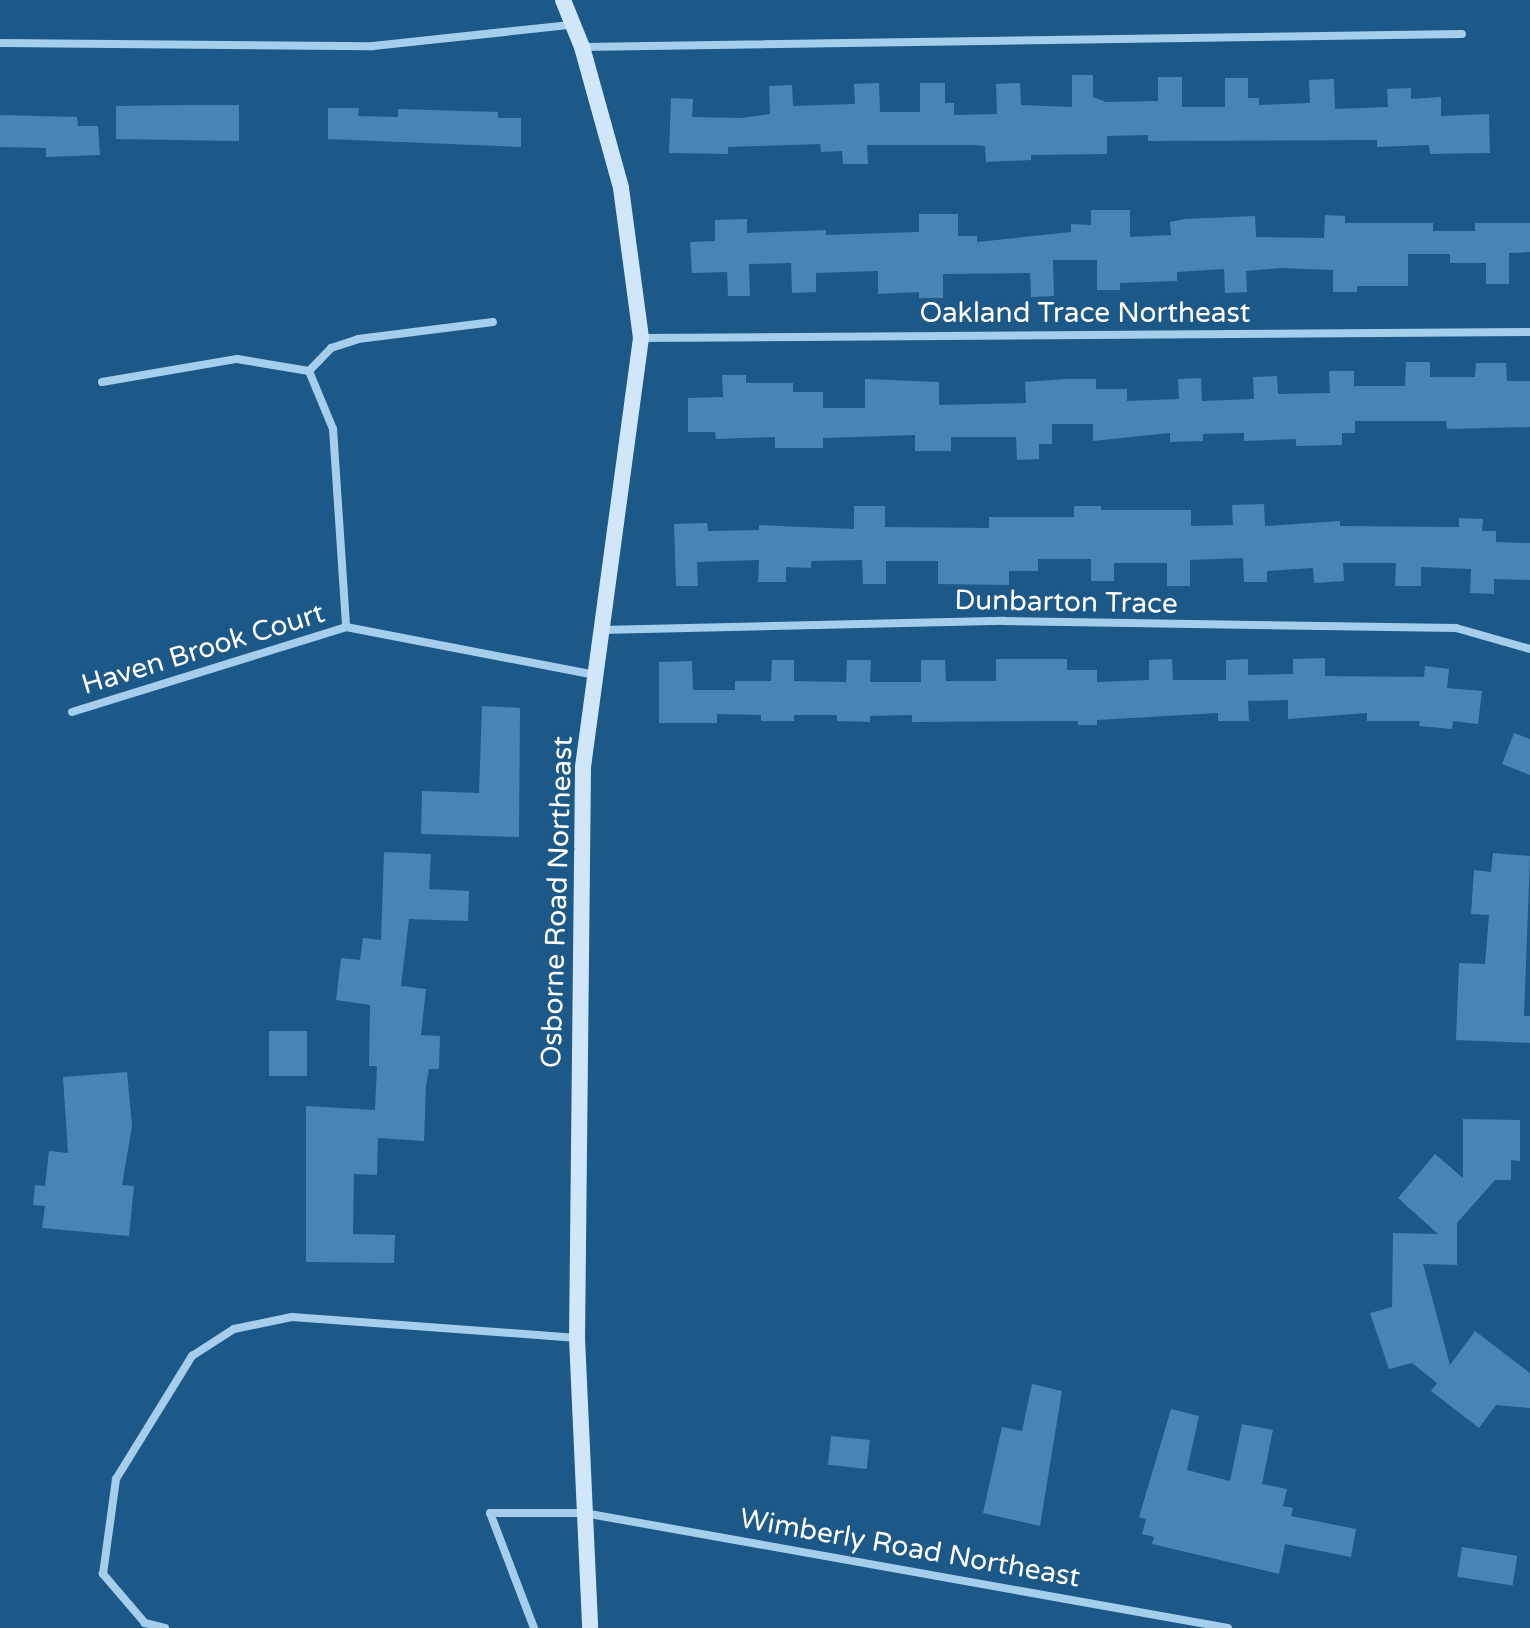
<!DOCTYPE html>
<style>
body{margin:0}
#map{position:relative;width:1530px;height:1628px;overflow:hidden;background:#1c5988;font-family:"Varela Round",sans-serif}
div>[style]{position:absolute}
[style*='--x']{left:calc(var(--x)*1px);top:calc(var(--y)*1px);width:calc(var(--w)*1px);rotate:calc(var(--a)*1deg)}
.building>*{inset:0;background:#4985b2;transform-origin:0 0}
.street>*{height:8px;margin:-4px;padding:0 4px;transform-origin:4px;border-radius:4px;background:#a5ceec}
.secondary>*{height:16px;margin:-8px;padding:0 8px;transform-origin:8px;border-radius:8px;background:#d1e7f9}
span{translate:-50% -50%;white-space:nowrap;text-align:center;line-height:1.15;-webkit-text-stroke:7px #1c5988;paint-order:stroke}
.street-label{font-size:28px;color:#fff}
</style>
<div id="map">
<div class="building">
<div style="clip-path:polygon(1072px 75px,1093px 75px,1093px 97px,1106px 102px,1158px 101px,1158px 77px,1182px 77px,1182px 107px,1225px 107px,1225px 78px,1248px 78px,1248px 98px,1259px 98px,1259px 105px,1310px 103px,1309px 80px,1334px 79px,1335px 109px,1388px 107px,1387px 89px,1411px 88px,1411px 99px,1441px 97px,1441px 116px,1489px 114px,1490px 153px,1430px 154px,1429px 145px,1377px 147px,1377px 140px,1148px 141px,1148px 135px,1107px 136px,1107px 154px,1031px 155px,1031px 160px,986px 162px,985px 146px,971px 145px,867px 145px,868px 164px,843px 164px,842px 151px,821px 152px,820px 144px,728px 147px,728px 154px,669px 153px,671px 98px,693px 99px,692px 117px,742px 118px,770px 114px,769px 86px,792px 85px,793px 106px,855px 104px,854px 84px,879px 83px,880px 112px,920px 112px,920px 83px,945px 83px,945px 103px,954px 103px,954px 115px,997px 114px,996px 84px,1020px 83px,1021px 105px,1072px 107px)"></div>
<div style="clip-path:polygon(186px 105px,239px 105px,239px 141px,116px 139px,116px 106px)"></div>
<div style="clip-path:polygon(328px 108px,359px 108px,358px 116px,398px 117px,398px 109px,498px 112px,498px 118px,521px 118px,521px 147px,328px 139px)"></div>
<div style="clip-path:polygon(0 115px,77px 117px,78px 126px,98px 126px,100px 155px,46px 157px,46px 148px,0 147px)"></div>
<div style="clip-path:polygon(1091px 210px,1130px 210px,1130px 237px,1171px 235px,1170px 222px,1185px 219px,1255px 216px,1256px 237px,1324px 238px,1325px 215px,1345px 216px,1345px 223px,1433px 223px,1433px 231px,1475px 231px,1475px 223px,1530px 223px,1530px 252px,1509px 253px,1509px 284px,1486px 284px,1486px 263px,1450px 263px,1450px 254px,1408px 254px,1408px 286px,1357px 286px,1357px 292px,1333px 292px,1333px 270px,1281px 268px,1246px 271px,1247px 292px,1225px 293px,1224px 269px,1177px 272px,1177px 281px,1120px 283px,1120px 290px,1097px 290px,1097px 260px,1053px 260px,1054px 296px,1031px 297px,1030px 273px,943px 274px,943px 298px,919px 298px,919px 292px,878px 294px,878px 271px,816px 273px,816px 292px,792px 293px,791px 263px,749px 264px,750px 296px,728px 296px,727px 272px,692px 273px,690px 242px,715px 241px,715px 220px,747px 219px,747px 233px,826px 230px,826px 235px,919px 232px,919px 214px,958px 214px,958px 236px,977px 236px,977px 242px,1071px 232px,1071px 224px,1091px 225px)"></div>
<div style="clip-path:polygon(1406px 362px,1430px 362px,1430px 377px,1475px 377px,1476px 363px,1506px 363px,1507px 381px,1530px 381px,1530px 427px,1447px 429px,1446px 421px,1355px 421px,1355px 433px,1342px 433px,1342px 445px,1296px 446px,1296px 439px,1244px 441px,1244px 433px,1203px 434px,1203px 441px,1170px 442px,1170px 433px,1093px 441px,1093px 424px,1052px 424px,1052px 444px,1039px 444px,1039px 459px,1017px 460px,1016px 437px,951px 437px,951px 451px,915px 451px,915px 435px,823px 438px,823px 448px,775px 448px,775px 437px,716px 439px,715px 432px,688px 432px,688px 398px,723px 397px,722px 375px,746px 375px,746px 383px,793px 383px,793px 392px,823px 392px,823px 408px,865px 408px,865px 379px,939px 382px,939px 405px,1026px 403px,1025px 382px,1066px 379px,1096px 379px,1096px 389px,1127px 389px,1127px 401px,1179px 399px,1178px 379px,1201px 378px,1202px 401px,1254px 399px,1253px 377px,1277px 376px,1278px 394px,1330px 393px,1329px 371px,1354px 371px,1354px 386px,1405px 386px)"></div>
<div style="clip-path:polygon(1264px 504px,1265px 526px,1340px 521px,1340px 526px,1459px 527px,1459px 518px,1483px 519px,1482px 531px,1496px 531px,1496px 542px,1530px 543px,1530px 580px,1494px 579px,1494px 594px,1470px 593px,1471px 569px,1421px 567px,1421px 586px,1395px 586px,1396px 563px,1343px 563px,1344px 581px,1314px 583px,1313px 568px,1267px 571px,1267px 582px,1244px 582px,1243px 558px,1190px 560px,1190px 586px,1167px 586px,1167px 563px,1114px 563px,1114px 581px,1091px 581px,1091px 559px,1038px 559px,1038px 571px,1009px 571px,1009px 585px,938px 584px,938px 561px,886px 561px,886px 584px,863px 584px,862px 560px,811px 561px,811px 568px,786px 567px,786px 582px,758px 582px,759px 560px,697px 562px,698px 586px,676px 586px,674px 524px,707px 523px,708px 531px,759px 530px,759px 525px,854px 529px,854px 506px,885px 506px,885px 527px,989px 528px,989px 517px,1074px 517px,1074px 506px,1101px 506px,1101px 510px,1191px 510px,1191px 526px,1233px 525px,1232px 505px)"></div>
<div style="clip-path:polygon(1325px 658px,1325px 676px,1424px 677px,1425px 666px,1449px 669px,1447px 688px,1482px 691px,1478px 724px,1453px 721px,1452px 729px,1419px 726px,1420px 721px,1367px 721px,1367px 713px,1288px 719px,1288px 700px,1248px 701px,1249px 721px,1218px 721px,1218px 713px,1097px 720px,1097px 725px,1078px 725px,1078px 721px,912px 722px,912px 715px,870px 716px,870px 722px,837px 721px,837px 715px,794px 715px,794px 721px,761px 721px,761px 715px,717px 714px,717px 723px,659px 723px,659px 662px,692px 661px,693px 690px,735px 690px,735px 681px,771px 681px,772px 660px,794px 660px,794px 681px,846px 682px,847px 660px,871px 660px,870px 682px,921px 682px,921px 660px,945px 660px,946px 681px,996px 681px,996px 659px,1067px 659px,1067px 670px,1097px 670px,1097px 682px,1149px 680px,1149px 660px,1172px 659px,1173px 680px,1226px 680px,1226px 660px,1248px 659px,1248px 675px,1293px 674px,1293px 659px)"></div>
<div style="clip-path:polygon(482px 706px,520px 708px,519px 837px,421px 834px,422px 791px,479px 793px)"></div>
<div style="clip-path:polygon(1514px 733px,1530px 739px,1530px 775px,1502px 764px)"></div>
<div style="clip-path:polygon(384px 852px,431px 854px,429px 889px,469px 891px,468px 921px,409px 919px,401px 986px,426px 989px,421px 1035px,440px 1036px,439px 1069px,429px 1069px,426px 1086px,424px 1141px,378px 1138px,377px 1175px,354px 1174px,353px 1234px,395px 1235px,394px 1263px,306px 1262px,306px 1106px,375px 1110px,377px 1066px,369px 1066px,370px 1005px,336px 1000px,341px 958px,360px 960px,363px 938px,381px 940px)"></div>
<div style="clip-path:polygon(1493px 853px,1530px 856px,1524px 1016px,1530px 1016px,1530px 1043px,1456px 1040px,1459px 963px,1485px 964px,1489px 915px,1471px 914px,1474px 870px,1491px 872px)"></div>
<div style="left:269px;top:1031px;width:38px;height:45px"></div>
<div style="clip-path:polygon(127px 1072px,132px 1126px,122px 1185px,134px 1186px,129px 1236px,42px 1228px,45px 1206px,33px 1205px,35px 1185px,45px 1186px,49px 1151px,68px 1153px,63px 1077px)"></div>
<div style="clip-path:polygon(1463px 1119px,1520px 1120px,1520px 1161px,1511px 1160px,1511px 1180px,1495px 1180px,1457px 1223px,1457px 1265px,1423px 1264px,1450px 1365px,1475px 1331px,1530px 1373px,1530px 1408px,1496px 1405px,1479px 1428px,1431px 1391px,1437px 1383px,1412px 1363px,1389px 1369px,1370px 1313px,1392px 1307px,1393px 1233px,1438px 1234px,1398px 1198px,1435px 1154px,1463px 1178px)"></div>
<div style="clip-path:polygon(1032px 1384px,1062px 1391px,1040px 1526px,983px 1513px,1002px 1427px,1022px 1431px)"></div>
<div style="clip-path:polygon(1171px 1409px,1199px 1416px,1187px 1470px,1230px 1481px,1242px 1424px,1273px 1430px,1262px 1484px,1287px 1489px,1283px 1506px,1293px 1508px,1291px 1516px,1356px 1529px,1351px 1557px,1285px 1544px,1279px 1574px,1152px 1544px,1154px 1537px,1142px 1534px,1146px 1519px,1139px 1517px)"></div>
<div style="left:831px;top:1436px;width:39px;height:29px;rotate:6deg"></div>
<div style="left:1462px;top:1547px;width:56px;height:30px;rotate:9deg"></div>
</div>
<div class="street">
<div style="--x:0;--y:43;--w:373;--a:0.5"></div>
<div style="--x:373;--y:46;--w:199;--a:-6.1"></div>
<div style="--x:582;--y:47;--w:880;--a:-0.85"></div>
<div style="--x:641;--y:338;--w:889;--a:-0.39"></div>
<div style="--x:309;--y:371;--w:32;--a:-46"></div>
<div style="--x:331;--y:348;--w:28;--a:-18"></div>
<div style="--x:358;--y:339;--w:136;--a:-7.2"></div>
<div style="--x:102;--y:382;--w:137;--a:-9.7"></div>
<div style="--x:237;--y:359;--w:73;--a:9.5"></div>
<div style="--x:309;--y:371;--w:63;--a:67.5"></div>
<div style="--x:333;--y:429;--w:198;--a:86.2"></div>
<div style="--x:600;--y:630;--w:404;--a:-1.3"></div>
<div style="--x:1004;--y:621;--w:452;--a:0.9"></div>
<div style="--x:1456;--y:628;--w:77;--a:15.8"></div>
<div style="--x:72;--y:712;--w:287;--a:-17.2"></div>
<div style="--x:346;--y:627;--w:254;--a:10.9"></div>
<div style="--x:165;--y:1628;--w:21;--a:-166"></div>
<div style="--x:145;--y:1623;--w:65;--a:-130.6"></div>
<div style="--x:103;--y:1574;--w:96;--a:-82.2"></div>
<div style="--x:116;--y:1479;--w:145;--a:-58.3"></div>
<div style="--x:192;--y:1356;--w:50;--a:-32.7"></div>
<div style="--x:234;--y:1329;--w:59;--a:-11.7"></div>
<div style="--x:292;--y:1317;--w:286;--a:4.2"></div>
<div style="--x:534;--y:1628;--w:123;--a:-110.9"></div>
<div style="--x:490;--y:1513;--w:94;--a:0"></div>
<div style="--x:584;--y:1513;--w:654;--a:10.12"></div>
</div>
<div class="secondary">
<div style="--x:563;--y:0;--w:51;--a:68"></div>
<div style="--x:582;--y:47;--w:146;--a:74.5"></div>
<div style="--x:621;--y:188;--w:151;--a:82.4"></div>
<div style="--x:641;--y:338;--w:434;--a:97.7"></div>
<div style="--x:583;--y:768;--w:570;--a:90.6"></div>
<div style="--x:577;--y:1338;--w:290;--a:87.4"></div>
</div>
<div class="street-label">
<span style="left:1085px;top:313px">Oakland Trace Northeast</span>
<span style="left:1066px;top:602px;rotate:1deg">Dunbarton Trace</span>
<span style="left:203px;top:649px;rotate:-17deg">Haven Brook Court</span>
<span style="left:557px;top:902px;rotate:-88deg">Osborne Road Northeast</span>
<span style="left:910px;top:1548px;rotate:10deg">Wimberly Road Northeast</span>
</div>
</div>
